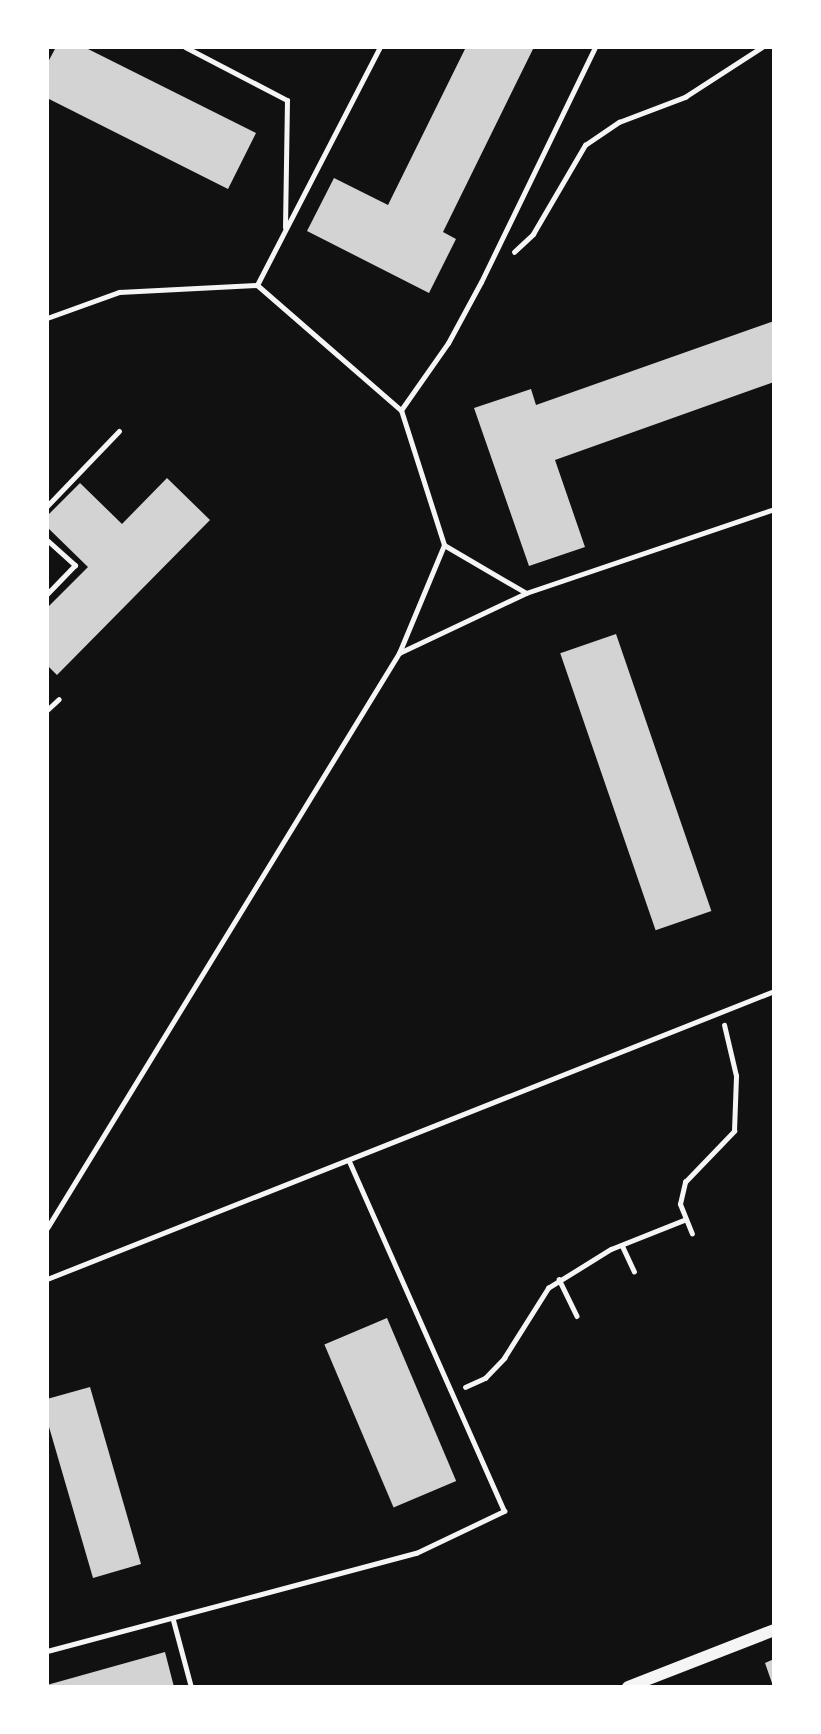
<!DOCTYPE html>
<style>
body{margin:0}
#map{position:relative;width:821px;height:1734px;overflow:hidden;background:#111;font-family:"Exo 2",sans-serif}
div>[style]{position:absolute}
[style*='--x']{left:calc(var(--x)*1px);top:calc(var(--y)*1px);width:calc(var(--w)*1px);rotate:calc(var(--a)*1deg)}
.building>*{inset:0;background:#d3d3d3;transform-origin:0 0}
.path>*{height:4.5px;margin:-2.25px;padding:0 2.25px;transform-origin:2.25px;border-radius:2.25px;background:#f5f5f5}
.service>*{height:5px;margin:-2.5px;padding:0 2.5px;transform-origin:2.5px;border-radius:2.5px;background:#f5f5f5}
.tertiary>*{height:12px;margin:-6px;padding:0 6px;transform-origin:6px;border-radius:6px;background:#f5f5f5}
span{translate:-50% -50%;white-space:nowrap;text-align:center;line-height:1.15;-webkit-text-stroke:5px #fff;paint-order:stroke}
.frame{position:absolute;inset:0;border:49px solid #fff;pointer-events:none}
</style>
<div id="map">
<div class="building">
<div style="clip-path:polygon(56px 47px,84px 47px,256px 133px,228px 189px,47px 98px,47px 64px)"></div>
<div style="clip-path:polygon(466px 47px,534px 47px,443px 232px,456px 239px,429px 293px,307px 231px,334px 178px,388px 205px)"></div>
<div style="clip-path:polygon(774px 321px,774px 382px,555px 460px,585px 547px,529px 566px,474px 408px,531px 389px,536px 405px)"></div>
<div style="clip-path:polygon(167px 478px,210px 520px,57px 675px,47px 665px,47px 608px,88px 567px,47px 527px,47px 516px,80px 483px,122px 524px)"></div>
<div style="left:616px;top:634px;width:293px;height:59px;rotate:71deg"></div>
<div style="left:387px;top:1318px;width:177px;height:68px;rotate:67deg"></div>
<div style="clip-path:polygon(90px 1387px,141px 1564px,93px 1578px,47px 1420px,47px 1399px)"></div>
<div style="clip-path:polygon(165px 1652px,174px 1687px,47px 1687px,47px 1685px)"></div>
<div style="clip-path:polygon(774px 1659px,774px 1686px,773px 1686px,765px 1663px)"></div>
</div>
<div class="path">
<div style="--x:514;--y:252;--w:26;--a:-43"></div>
<div style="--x:533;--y:234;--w:103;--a:-59.7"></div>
<div style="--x:585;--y:145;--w:41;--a:-34.1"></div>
<div style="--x:619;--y:122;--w:71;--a:-20.7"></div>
<div style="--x:685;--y:97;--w:92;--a:-33"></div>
<div style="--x:692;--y:1234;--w:32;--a:-112"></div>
<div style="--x:680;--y:1204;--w:23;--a:-77"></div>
<div style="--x:685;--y:1182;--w:71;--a:-46.1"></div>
<div style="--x:734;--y:1131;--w:55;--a:-87.9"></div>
<div style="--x:736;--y:1076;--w:52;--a:-103.2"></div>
<div style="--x:622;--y:1245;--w:29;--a:65"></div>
<div style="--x:559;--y:1279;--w:41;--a:64.1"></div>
<div style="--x:465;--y:1387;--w:22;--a:-24"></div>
<div style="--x:485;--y:1378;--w:28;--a:-46"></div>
<div style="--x:504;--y:1358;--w:83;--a:-57.8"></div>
<div style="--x:548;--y:1288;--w:74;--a:-31.8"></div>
<div style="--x:611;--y:1249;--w:79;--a:-21.7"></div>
</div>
<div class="service">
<div style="--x:185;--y:47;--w:115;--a:27.5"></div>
<div style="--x:287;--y:100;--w:127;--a:90.9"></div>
<div style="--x:257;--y:285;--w:268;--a:-62.7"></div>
<div style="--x:47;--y:318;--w:77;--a:-19.9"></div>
<div style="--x:119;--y:292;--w:138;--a:-2.9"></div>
<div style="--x:257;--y:285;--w:191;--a:41"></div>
<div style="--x:401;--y:410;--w:142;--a:72.3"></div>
<div style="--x:444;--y:545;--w:117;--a:112.6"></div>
<div style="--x:399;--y:653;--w:674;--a:121.47"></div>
<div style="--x:401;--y:410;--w:82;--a:-55"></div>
<div style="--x:448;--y:343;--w:69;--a:-61.6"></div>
<div style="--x:481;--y:282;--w:261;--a:-64.1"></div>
<div style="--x:47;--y:506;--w:104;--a:-46.2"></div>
<div style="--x:47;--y:540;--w:38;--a:42"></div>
<div style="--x:75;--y:565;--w:40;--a:134"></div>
<div style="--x:444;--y:545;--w:95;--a:30.3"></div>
<div style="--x:399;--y:653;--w:140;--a:-25.3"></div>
<div style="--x:526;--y:593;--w:262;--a:-18.7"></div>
<div style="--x:47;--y:710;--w:16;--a:-43"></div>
<div style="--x:47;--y:1279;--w:782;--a:-21.61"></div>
<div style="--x:173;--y:1620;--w:69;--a:75"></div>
<div style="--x:47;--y:1651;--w:382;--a:-14.9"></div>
<div style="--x:416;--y:1553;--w:98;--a:-25.5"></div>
<div style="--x:504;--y:1511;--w:382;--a:-113.9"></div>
</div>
<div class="tertiary">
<div style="--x:628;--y:1687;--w:157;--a:-21.3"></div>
</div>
<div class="frame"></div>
</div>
